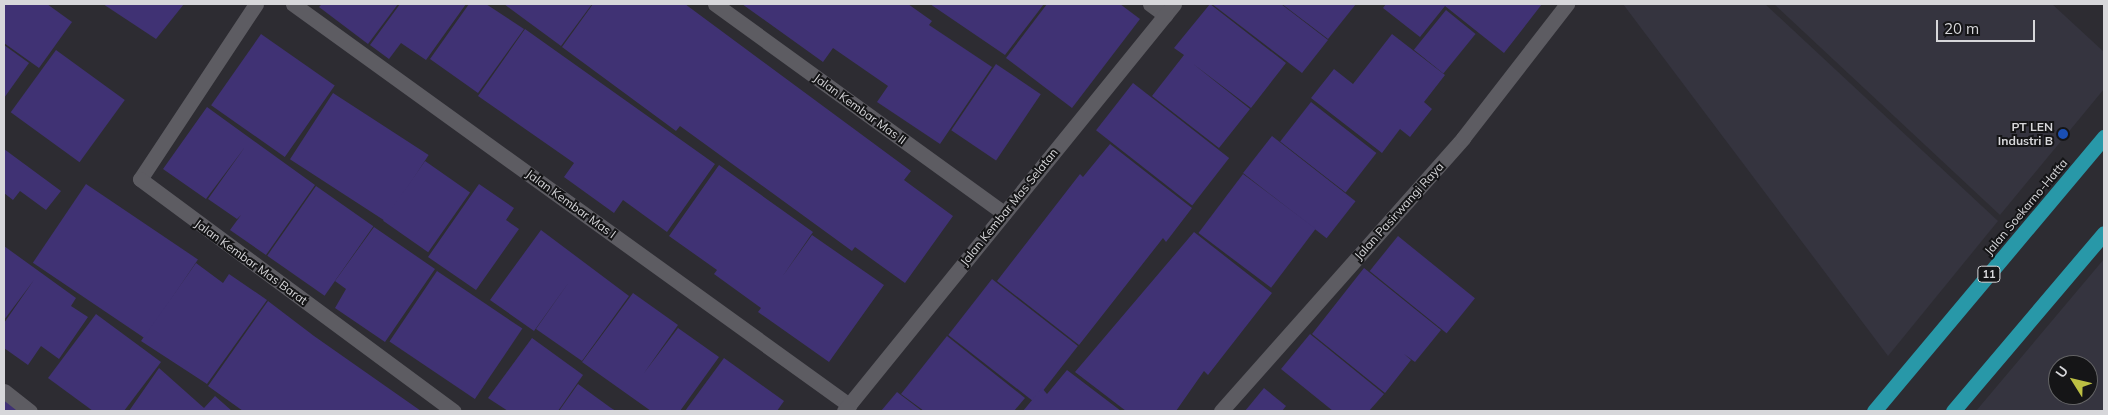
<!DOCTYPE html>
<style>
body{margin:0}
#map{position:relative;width:2108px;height:415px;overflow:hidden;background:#2d2c32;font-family:Mulish,sans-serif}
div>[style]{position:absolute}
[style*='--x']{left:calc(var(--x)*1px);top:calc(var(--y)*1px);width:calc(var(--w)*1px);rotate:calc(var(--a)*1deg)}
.built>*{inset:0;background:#35343f}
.building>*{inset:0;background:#403274;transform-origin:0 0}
.street>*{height:15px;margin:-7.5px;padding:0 7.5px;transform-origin:7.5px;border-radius:7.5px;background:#5d5c62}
.highway>*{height:15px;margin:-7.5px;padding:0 7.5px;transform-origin:7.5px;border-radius:7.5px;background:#2898a8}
.dots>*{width:14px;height:14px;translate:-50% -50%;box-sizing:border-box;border:2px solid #151517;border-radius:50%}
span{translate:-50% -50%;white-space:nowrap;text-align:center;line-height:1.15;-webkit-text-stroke:4px #151517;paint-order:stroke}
.shield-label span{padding:1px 4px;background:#151517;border:1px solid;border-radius:4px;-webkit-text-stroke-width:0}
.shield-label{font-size:11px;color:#d7d7da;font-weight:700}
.street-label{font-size:12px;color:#d7d7da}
.poi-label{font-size:12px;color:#d7d7da;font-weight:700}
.right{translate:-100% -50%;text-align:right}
.frame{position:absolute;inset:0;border:5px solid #d7d7da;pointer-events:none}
.north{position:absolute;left:2048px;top:355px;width:50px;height:50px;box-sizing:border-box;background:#151517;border:1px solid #636365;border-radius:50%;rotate:306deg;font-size:14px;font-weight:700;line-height:20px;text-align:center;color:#d7d7da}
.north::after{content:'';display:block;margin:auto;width:18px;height:22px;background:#bcbf43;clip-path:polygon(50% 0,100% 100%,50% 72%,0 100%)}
.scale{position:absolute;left:1936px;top:20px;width:99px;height:22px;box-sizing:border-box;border:2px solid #d7d7da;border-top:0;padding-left:6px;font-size:15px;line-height:18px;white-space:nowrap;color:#d7d7da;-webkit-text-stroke:4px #151517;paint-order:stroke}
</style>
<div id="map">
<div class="built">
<div style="clip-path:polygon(1623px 4px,1765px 4px,1998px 221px,1888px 356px)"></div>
<div style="clip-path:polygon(1774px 4px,2052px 4px,2104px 52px,2104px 89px,2000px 215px)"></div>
<div style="clip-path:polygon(evenodd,2104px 259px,2104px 411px,1976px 411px,2104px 259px,2058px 365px,2088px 365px,2088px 395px,2058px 395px,2058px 365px)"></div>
</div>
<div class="building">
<div style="clip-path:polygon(4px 4px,47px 4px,72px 22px,39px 68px,4px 43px)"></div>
<div style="clip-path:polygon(103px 4px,184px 4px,156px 39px)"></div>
<div style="clip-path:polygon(322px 4px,398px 4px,368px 44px,319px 7px)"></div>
<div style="clip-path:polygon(400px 4px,466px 4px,426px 60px,401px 43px,389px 59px,370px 45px)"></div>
<div style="clip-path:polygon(469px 4px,486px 4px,524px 29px,478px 93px,430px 59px)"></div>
<div style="clip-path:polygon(504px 4px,592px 4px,561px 46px)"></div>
<div style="clip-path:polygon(593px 4px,685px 4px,911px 171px,904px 180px,953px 216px,905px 283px,855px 247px,852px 251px,680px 126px,676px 131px,562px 47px)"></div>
<div style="clip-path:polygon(742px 4px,908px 4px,932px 21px,929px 25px,992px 67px,940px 144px,877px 102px,888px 86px,833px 48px,823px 62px)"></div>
<div style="clip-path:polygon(930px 4px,1044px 4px,1005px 55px)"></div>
<div style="clip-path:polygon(1047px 4px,1120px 4px,1140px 19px,1072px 108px,1006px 58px)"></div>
<div style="clip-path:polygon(1210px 4px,1286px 63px,1251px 108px,1192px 63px,1250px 109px,1219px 148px,1152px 96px,1184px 55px,1174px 48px)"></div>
<div style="clip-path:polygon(1212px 4px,1281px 4px,1328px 40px,1302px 73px)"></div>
<div style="clip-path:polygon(1282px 4px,1356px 4px,1328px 39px)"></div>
<div style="clip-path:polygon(1386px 4px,1542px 4px,1504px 53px,1445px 6px,1420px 37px,1383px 8px)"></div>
<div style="left:1446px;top:10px;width:38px;height:51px;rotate:39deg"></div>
<div style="clip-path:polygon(525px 29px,715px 164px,667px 232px,623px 200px,614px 213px,564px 177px,574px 163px,478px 96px)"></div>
<div style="left:261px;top:34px;width:90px;height:87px;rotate:35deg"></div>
<div style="clip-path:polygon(1392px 34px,1445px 75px,1424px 102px,1432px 109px,1410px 137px,1400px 129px,1382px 153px,1311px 98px,1334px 69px,1353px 84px)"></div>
<div style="clip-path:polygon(4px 45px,29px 63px,4px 98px)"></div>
<div style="left:56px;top:50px;width:85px;height:77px;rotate:36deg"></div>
<div style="left:996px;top:64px;width:54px;height:80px;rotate:34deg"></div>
<div style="left:1133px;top:83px;width:122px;height:60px;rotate:38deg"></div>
<div style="left:333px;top:93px;width:114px;height:79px;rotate:33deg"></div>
<div style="left:1311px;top:102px;width:83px;height:50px;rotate:38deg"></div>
<div style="clip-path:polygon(207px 107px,315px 185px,266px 255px,230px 230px,241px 215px,237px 219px,208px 199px,245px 147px,206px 199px,163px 169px)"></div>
<div style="left:1272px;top:136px;width:106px;height:47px;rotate:38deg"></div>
<div style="clip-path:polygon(1110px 144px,1192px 208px,1166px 242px,1163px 238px,1079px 345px,997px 281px,1080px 174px,1083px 177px)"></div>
<div style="clip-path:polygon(4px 149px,61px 191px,46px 210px,20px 191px,13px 200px,4px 193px)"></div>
<div style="left:425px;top:161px;width:55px;height:73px;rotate:35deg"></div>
<div style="clip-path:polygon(719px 165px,813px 232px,782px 277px,812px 235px,884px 285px,829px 362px,758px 312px,761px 308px,714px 274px,717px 270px,669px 236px)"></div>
<div style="left:1243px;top:174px;width:91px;height:74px;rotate:37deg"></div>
<div style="left:86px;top:184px;width:135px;height:95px;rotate:34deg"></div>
<div style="clip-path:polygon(479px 184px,514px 208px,506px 220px,519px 229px,476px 290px,428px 257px)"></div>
<div style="left:316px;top:186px;width:70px;height:85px;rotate:35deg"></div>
<div style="clip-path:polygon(374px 227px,435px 269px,385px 342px,335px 308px,346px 289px,335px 281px)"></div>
<div style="clip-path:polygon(541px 230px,629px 296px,582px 361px,536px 329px,569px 282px,534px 331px,490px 300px)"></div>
<div style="clip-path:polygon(1194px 232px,1272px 293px,1208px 375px,1204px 371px,1176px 411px,1126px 411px,1075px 372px)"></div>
<div style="left:1398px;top:236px;width:99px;height:45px;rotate:39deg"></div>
<div style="clip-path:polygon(4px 246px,76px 298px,71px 306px,88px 317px,59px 359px,41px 346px,28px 365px,4px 348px,4px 323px,34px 280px,4px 320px)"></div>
<div style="clip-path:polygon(196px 263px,223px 283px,229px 274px,267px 300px,207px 384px,141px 341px)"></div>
<div style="clip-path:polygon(1364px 268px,1441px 330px,1415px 362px,1404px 354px,1411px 360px,1385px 393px,1312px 334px)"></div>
<div style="left:437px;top:271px;width:103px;height:85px;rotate:34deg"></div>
<div style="left:992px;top:279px;width:109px;height:71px;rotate:38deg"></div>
<div style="clip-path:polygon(633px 293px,678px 325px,644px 373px,678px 328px,719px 357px,680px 411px,651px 411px,582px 362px)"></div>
<div style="clip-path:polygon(268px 301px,314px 336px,421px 411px,243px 411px,208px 386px)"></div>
<div style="clip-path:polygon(96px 314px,161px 362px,124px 411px,93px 411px,48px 378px)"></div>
<div style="clip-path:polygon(1310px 334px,1384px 394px,1369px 411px,1333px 411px,1281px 369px)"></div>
<div style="clip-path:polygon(947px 336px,1025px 398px,1014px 411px,924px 411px,901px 394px)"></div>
<div style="clip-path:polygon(532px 338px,583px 375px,558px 411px,508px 411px,488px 398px)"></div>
<div style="clip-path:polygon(724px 358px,784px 401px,777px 411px,685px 411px)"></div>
<div style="clip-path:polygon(159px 368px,204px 408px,215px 396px,232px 411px,129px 411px)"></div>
<div style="clip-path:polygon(1067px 370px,1121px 411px,1023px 411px,1042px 388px,1047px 394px)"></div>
<div style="clip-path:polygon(578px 384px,611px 408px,616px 411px,559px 411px)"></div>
<div style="clip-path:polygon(1264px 388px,1286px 406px,1282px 411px,1245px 411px)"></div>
<div style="clip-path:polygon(897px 392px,922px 411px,881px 411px)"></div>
<div style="clip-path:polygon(4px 395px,20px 407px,17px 411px,4px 411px)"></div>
</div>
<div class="street">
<div style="--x:256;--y:4;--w:210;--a:123.5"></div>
<div style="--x:140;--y:179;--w:390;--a:36.5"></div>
<div style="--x:293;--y:4;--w:686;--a:35.8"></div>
<div style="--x:715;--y:4;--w:357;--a:35.9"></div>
<div style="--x:1150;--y:4;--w:19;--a:36"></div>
<div style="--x:4;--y:391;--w:33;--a:38"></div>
<div style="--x:844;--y:411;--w:524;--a:-50.96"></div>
<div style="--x:1221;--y:411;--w:365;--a:-48.4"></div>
<div style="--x:1463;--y:138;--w:170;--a:-52.2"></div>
</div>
<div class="highway">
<div style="--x:1874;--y:411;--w:358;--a:-50"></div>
<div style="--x:1953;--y:411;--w:233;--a:-49.7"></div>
</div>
<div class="dots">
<div style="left:2063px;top:134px;background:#1a4fb4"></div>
</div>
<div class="shield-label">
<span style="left:1989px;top:274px">11</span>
</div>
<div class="street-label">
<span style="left:860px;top:109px;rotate:36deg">Jalan Kembar Mas II</span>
<span style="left:571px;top:204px;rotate:36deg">Jalan Kembar Mas I</span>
<span style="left:1009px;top:207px;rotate:-51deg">Jalan Kembar Mas Selatan</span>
<span style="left:2026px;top:207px;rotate:-50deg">Jalan Soekarno-Hatta</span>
<span style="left:1399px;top:211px;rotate:-48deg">Jalan Pasirwangi Raya</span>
<span style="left:251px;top:262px;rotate:36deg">Jalan Kembar Mas Barat</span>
</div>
<div class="poi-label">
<span class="right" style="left:2053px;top:134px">PT LEN<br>Industri B</span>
</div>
<div class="frame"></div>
<div class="north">U</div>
<div class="scale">20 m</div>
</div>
